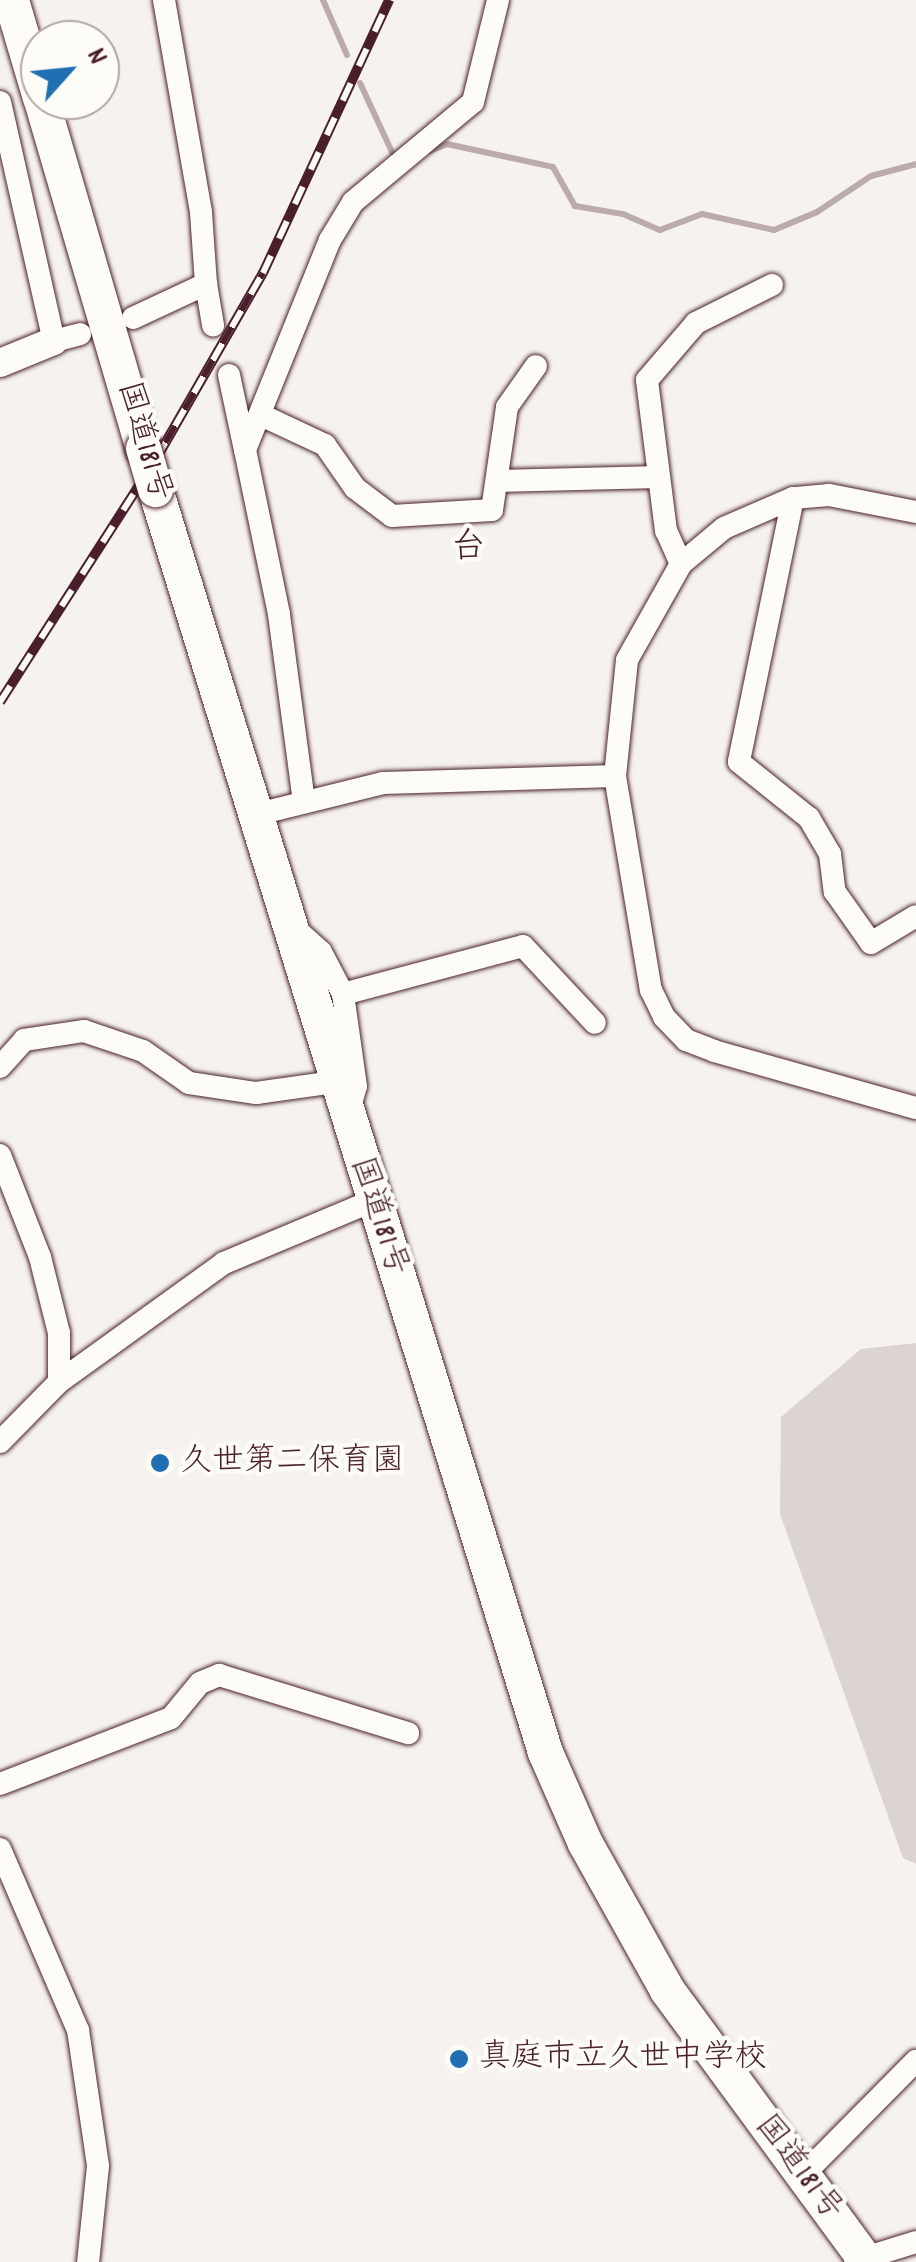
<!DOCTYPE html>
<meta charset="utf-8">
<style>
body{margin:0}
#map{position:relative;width:916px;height:2262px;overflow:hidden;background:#f6f3ef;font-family:Dekko,"Klee One",sans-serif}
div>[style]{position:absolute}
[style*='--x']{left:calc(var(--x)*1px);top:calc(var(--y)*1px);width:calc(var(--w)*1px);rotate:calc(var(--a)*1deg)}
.green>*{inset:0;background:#dcd4d2}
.stream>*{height:6px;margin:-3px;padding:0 3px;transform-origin:3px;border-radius:3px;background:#bbabac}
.roads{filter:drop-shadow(0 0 2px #4a1f2b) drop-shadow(0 0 2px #4a1f2b)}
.minor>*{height:22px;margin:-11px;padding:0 11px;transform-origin:11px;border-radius:11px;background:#fdfcf7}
.tertiary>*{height:28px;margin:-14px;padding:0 14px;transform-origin:14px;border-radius:14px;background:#fdfcf7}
.trunk>*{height:35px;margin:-17.5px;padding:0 17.5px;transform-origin:17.5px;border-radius:17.5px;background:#fdfcf7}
.rail>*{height:10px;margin-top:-5px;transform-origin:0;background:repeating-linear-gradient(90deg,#fdfcf7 0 19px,#4a1f2b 0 38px);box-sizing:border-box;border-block:2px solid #4a1f2b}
.bridges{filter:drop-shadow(0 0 2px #4a1f2b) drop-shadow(0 0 2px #4a1f2b)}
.trunk-bridge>*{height:35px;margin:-17.5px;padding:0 17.5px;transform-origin:17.5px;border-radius:17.5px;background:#fdfcf7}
.dots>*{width:28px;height:28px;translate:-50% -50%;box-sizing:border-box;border:5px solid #fdfcf7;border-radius:50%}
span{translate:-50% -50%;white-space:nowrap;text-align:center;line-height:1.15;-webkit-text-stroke:9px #fdfcf7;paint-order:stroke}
.street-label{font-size:32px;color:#4a1f2b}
.poi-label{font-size:32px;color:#4a1f2b}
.left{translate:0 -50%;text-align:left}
.neighbourhood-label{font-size:35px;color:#4a1f2b}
.north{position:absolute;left:20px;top:20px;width:100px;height:100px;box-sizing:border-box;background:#fdfcf7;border:2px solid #b5a4a5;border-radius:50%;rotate:63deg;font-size:28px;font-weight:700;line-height:40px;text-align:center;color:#4a1f2b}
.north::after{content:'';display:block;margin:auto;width:35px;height:45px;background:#1f6fb2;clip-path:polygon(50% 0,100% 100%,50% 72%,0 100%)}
</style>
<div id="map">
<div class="green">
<div style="clip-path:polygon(916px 1343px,916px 1864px,903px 1858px,780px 1514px,781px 1417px,861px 1349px)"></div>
</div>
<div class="stream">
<div style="--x:323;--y:0;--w:60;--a:66.4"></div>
<div style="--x:360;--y:83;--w:76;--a:65.1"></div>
<div style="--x:430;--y:151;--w:18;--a:-22"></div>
<div style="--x:447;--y:144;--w:108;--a:12.2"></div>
<div style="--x:553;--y:167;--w:45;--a:60.6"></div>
<div style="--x:575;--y:206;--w:49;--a:9.5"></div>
<div style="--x:623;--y:214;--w:40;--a:23.4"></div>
<div style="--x:660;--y:230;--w:45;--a:-20.9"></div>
<div style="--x:702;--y:214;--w:74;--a:12.5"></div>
<div style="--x:774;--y:230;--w:47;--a:-22.7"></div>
<div style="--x:817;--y:212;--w:65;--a:-33.7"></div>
<div style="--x:871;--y:176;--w:47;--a:-14.9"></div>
</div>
<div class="roads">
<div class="minor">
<div style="--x:0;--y:102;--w:245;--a:77.3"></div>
<div style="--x:54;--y:341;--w:27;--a:-15"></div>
<div style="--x:206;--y:284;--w:42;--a:80.3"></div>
<div style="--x:133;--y:318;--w:81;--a:-25"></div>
<div style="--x:206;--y:284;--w:72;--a:-94"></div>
<div style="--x:201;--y:212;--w:215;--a:-99.9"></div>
<div style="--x:229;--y:375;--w:77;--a:78"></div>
<div style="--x:261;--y:415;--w:71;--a:25.1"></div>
<div style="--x:325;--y:445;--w:52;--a:55.1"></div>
<div style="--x:355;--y:488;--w:46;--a:37.1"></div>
<div style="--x:392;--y:516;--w:100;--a:-3.4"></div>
<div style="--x:492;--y:510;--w:104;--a:-81.7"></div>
<div style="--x:507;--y:407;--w:50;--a:-54.7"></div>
<div style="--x:497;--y:481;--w:162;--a:-1.4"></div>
<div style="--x:793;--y:498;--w:269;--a:101.6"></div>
<div style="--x:739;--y:762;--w:90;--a:38.7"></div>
<div style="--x:809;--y:818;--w:42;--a:59.7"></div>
<div style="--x:830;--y:854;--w:38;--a:83"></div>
<div style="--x:835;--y:892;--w:62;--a:54.8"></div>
<div style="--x:871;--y:943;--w:52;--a:-31"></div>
<div style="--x:916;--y:512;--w:89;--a:-168.9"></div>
<div style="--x:829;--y:495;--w:36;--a:175"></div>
<div style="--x:793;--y:498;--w:75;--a:156.5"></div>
<div style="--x:724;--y:528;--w:56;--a:140.1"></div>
<div style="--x:681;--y:564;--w:110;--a:119.4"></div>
<div style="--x:627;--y:660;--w:117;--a:95.9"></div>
<div style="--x:615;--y:776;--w:217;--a:80.5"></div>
<div style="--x:651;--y:990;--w:30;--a:64"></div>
<div style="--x:664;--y:1017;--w:32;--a:46"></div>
<div style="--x:686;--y:1040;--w:30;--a:21"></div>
<div style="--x:714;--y:1051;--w:210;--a:15.8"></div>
<div style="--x:681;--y:564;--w:36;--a:-114"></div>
<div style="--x:666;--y:531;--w:152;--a:-97.2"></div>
<div style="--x:647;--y:380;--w:75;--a:-49.3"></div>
<div style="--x:696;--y:323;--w:85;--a:-26.6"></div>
<div style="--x:304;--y:802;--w:190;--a:-97.6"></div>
<div style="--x:279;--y:614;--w:167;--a:-101.7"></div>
<div style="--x:245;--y:450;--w:227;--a:-68"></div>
<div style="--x:330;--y:240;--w:44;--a:-58.8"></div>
<div style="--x:353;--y:202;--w:156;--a:-39.8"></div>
<div style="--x:473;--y:102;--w:105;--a:-76.2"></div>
<div style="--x:254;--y:815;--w:133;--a:-13.9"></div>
<div style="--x:383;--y:783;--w:232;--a:-1.7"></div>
<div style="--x:291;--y:925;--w:40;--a:42"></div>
<div style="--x:321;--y:952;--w:47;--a:62.4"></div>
<div style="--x:343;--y:994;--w:93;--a:82"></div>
<div style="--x:356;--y:1086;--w:18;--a:106"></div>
<div style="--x:343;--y:994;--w:186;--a:-14.9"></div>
<div style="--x:523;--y:946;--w:105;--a:46.9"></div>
<div style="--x:0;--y:1067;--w:36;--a:-48"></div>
<div style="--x:24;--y:1040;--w:61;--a:-8.5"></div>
<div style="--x:84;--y:1031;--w:62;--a:18.7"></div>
<div style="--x:143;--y:1051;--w:56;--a:34.8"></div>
<div style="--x:189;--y:1083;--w:68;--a:8.5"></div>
<div style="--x:256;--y:1093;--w:79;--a:-8"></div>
<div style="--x:0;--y:1155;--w:110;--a:68.6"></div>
<div style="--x:40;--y:1257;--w:78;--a:76"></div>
<div style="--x:59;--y:1333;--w:49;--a:90"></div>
<div style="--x:0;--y:1442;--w:84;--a:-45.5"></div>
<div style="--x:59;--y:1382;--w:203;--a:-35.8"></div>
<div style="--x:224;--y:1263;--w:160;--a:-22.7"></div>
<div style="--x:0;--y:1784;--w:183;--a:-21.1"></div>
<div style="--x:171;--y:1718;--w:45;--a:-50.4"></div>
<div style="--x:200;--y:1683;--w:21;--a:-23"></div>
<div style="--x:219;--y:1675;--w:198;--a:17.1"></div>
<div style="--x:0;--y:1849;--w:197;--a:66.7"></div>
<div style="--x:78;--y:2030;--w:137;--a:81.6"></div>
<div style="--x:98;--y:2166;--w:97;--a:95.9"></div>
<div style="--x:802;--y:2176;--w:162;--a:-45.3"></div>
<div style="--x:855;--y:2261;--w:64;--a:-17.3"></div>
</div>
<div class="tertiary">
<div style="--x:0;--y:363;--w:58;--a:-22.2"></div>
</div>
<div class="trunk">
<div style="--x:11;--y:0;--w:102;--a:73.5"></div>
<div style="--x:41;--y:100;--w:363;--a:73.7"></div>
<div style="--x:155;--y:489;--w:1322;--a:72.84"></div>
<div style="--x:545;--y:1752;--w:99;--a:66.3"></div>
<div style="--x:585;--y:1843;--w:168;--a:60.8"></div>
<div style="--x:667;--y:1990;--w:338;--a:53.7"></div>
</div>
</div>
<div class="rail">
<div style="--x:0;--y:702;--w:289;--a:-57.3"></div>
<div style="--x:156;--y:459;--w:215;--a:-60.1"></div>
<div style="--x:263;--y:273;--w:301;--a:-65.2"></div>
</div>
<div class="bridges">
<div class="trunk-bridge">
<div style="--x:143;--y:448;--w:43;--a:73.7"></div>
</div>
</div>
<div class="dots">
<div style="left:160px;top:1463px;background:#1f6fb2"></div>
<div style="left:459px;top:2059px;background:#1f6fb2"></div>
</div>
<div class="street-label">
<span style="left:142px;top:442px;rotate:74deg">国道181号</span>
<span style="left:377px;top:1217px;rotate:72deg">国道181号</span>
<span style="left:797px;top:2169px;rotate:53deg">国道181号</span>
</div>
<div class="poi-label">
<span class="left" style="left:180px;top:1463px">久世第二保育園</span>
<span class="left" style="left:479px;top:2059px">真庭市立久世中学校</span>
</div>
<div class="neighbourhood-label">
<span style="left:468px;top:549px">台</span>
</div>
<div class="north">N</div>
</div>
